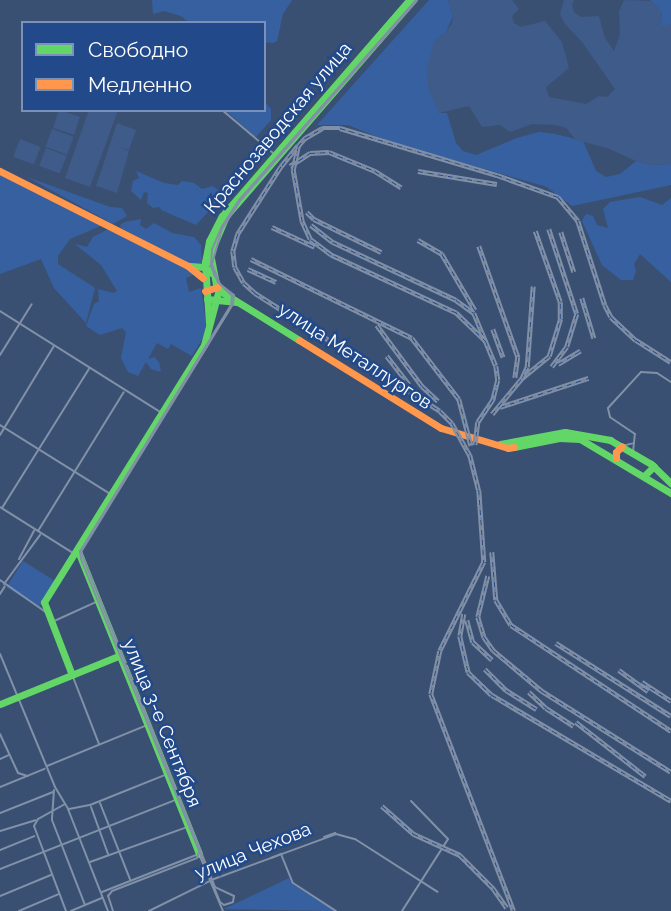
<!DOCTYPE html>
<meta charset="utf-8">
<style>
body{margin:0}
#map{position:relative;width:671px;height:911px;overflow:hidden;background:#3a5073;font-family:Raleway,sans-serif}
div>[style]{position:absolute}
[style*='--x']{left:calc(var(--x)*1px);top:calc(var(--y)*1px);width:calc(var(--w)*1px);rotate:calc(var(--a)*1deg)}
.green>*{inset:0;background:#3760a1;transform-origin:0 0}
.water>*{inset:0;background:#3e5b89;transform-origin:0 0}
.street>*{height:2px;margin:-1px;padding:0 1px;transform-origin:1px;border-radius:1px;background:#8191a7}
.fast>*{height:7px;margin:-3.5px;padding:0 3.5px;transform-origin:3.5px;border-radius:3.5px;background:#63d668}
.slow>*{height:7px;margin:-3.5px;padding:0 3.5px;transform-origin:3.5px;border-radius:3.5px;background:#ff974d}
.tram>*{height:2px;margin:-1px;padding:0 1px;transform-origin:1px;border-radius:1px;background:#8190a6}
.rail>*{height:4.5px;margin-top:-2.25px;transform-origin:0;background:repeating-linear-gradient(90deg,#224a8b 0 5px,#8190a6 0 10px);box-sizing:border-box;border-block:2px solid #8190a6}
span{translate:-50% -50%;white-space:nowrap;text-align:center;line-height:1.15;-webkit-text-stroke:5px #224a8b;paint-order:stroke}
.street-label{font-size:19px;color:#fff}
.legend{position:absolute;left:21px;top:21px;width:245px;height:91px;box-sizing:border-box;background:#224a8b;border:2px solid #7a92b9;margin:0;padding:9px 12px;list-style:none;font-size:21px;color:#fff}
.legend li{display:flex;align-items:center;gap:14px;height:35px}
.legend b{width:35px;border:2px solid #7a92b9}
</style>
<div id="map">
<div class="green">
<div style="clip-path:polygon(152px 0,292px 0,283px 14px,277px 41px,273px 43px,264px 42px,264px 23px,190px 23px,181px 16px,164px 11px,153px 14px)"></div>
<div style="clip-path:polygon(429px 0,448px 0,453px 16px,446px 32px,434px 42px,439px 113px,447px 113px,456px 143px,463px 151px,476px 155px,517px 138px,539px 132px,555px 134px,583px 141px,596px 171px,606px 177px,620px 174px,636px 161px,650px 165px,671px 164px,671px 185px,572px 206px,547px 187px,387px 141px,348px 125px,317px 125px)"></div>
<div style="clip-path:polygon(650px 0,671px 0,671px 25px,660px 27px,662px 12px)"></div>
<div style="clip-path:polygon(264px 101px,271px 109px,271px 120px,256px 137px,225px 110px,264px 110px)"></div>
<div style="clip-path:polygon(136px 171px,164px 183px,178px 185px,182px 181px,194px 183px,202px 189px,213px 186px,223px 194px,211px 196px,217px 202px,196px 225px,161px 210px,160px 207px,153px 208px,147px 203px,148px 193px,144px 192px,141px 200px,131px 191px,133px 181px,139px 178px)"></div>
<div style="clip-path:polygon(0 173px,103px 225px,70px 239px,58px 256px,58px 264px,95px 288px,86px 323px,54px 288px,41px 259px,0 274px)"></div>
<div style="clip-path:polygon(27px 177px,110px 207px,122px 208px,127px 216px,113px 224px)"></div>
<div style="clip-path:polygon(640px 197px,662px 205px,671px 198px,671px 282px,640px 254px,634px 264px,636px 271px,633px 280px,621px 280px,602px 265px,582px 221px,586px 214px,593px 216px,597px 225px,608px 228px,603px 209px,610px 202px)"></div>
<div style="clip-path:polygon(141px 219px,140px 225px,146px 229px,154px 223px,172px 233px,194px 237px,201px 245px,202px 264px,187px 263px,121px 228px,120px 225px,125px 222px)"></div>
<div style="clip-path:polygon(110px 228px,195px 274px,186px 278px,189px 292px,201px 288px,206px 323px,204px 336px,192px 356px,171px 344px,168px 349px,157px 343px,148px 359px,154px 357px,159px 362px,161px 372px,151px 369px,146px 362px,138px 376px,128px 372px,121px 358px,126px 332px,122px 328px,100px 335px,86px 326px,94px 304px,99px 301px,98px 289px,113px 293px,117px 291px,101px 265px,75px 244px,87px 247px,93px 237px)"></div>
<div style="left:23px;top:561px;width:38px;height:31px;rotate:32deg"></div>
<div style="clip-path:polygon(289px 878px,292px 884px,335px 911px,224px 909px)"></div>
</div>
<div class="water">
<div style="clip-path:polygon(448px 0,512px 0,519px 9px,512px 16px,514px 23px,521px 27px,545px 21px,562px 42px,569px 68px,546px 87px,549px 97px,586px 104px,599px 96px,607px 97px,615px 89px,582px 42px,565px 24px,560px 14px,564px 0,574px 0,572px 5px,574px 12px,581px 17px,599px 16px,605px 38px,614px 51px,620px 35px,619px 11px,624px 0,651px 1px,662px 11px,660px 27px,671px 24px,671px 164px,649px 165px,636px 161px,607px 148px,576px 140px,566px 128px,556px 125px,532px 124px,510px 132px,500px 125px,482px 127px,469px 106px,439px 113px,428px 88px,427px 67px,434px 42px,446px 32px,452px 23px,453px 16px)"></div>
<div style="left:59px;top:110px;width:22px;height:19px;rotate:18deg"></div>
<div style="clip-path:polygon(89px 110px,118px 110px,90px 187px,65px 178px)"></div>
<div style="clip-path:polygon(117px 123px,136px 130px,129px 150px,115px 146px,129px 151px,117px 193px,96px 186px)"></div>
<div style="left:52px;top:129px;width:23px;height:19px;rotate:20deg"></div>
<div style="left:20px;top:139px;width:22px;height:19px;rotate:21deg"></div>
<div style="left:46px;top:148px;width:22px;height:19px;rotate:21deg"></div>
</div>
<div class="street">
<div style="--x:222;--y:110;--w:67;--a:40.1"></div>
<div style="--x:0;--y:311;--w:191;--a:32.2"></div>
<div style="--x:20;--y:323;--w:22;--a:-58"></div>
<div style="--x:0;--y:355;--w:38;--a:-58"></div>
<div style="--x:0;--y:425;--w:128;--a:32"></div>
<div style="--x:0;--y:435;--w:104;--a:-58.8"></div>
<div style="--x:622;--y:446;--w:12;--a:-14"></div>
<div style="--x:633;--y:452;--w:18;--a:-84"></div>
<div style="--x:635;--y:434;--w:30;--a:-146"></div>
<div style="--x:610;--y:417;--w:9;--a:-103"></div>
<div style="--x:608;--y:408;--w:49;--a:-47.5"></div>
<div style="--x:641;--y:372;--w:16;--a:4"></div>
<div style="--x:657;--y:373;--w:17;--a:33"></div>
<div style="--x:0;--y:507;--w:86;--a:32.2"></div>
<div style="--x:2;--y:508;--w:164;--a:-58"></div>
<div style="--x:38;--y:531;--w:163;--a:-58.3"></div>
<div style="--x:19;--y:559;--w:32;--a:-62"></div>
<div style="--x:0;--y:580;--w:57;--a:35.1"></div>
<div style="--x:4;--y:584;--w:61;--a:-53.7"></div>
<div style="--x:0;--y:594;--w:9;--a:-58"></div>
<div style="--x:52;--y:622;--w:48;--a:-24.4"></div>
<div style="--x:0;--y:654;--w:144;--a:67.5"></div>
<div style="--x:55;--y:787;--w:26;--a:59"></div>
<div style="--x:68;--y:809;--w:110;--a:68.6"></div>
<div style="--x:73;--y:677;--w:72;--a:68.8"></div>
<div style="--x:0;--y:734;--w:43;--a:65.2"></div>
<div style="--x:18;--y:773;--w:10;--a:17"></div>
<div style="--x:0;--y:759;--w:10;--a:-24"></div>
<div style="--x:47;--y:766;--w:106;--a:-22.2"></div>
<div style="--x:0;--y:787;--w:48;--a:-22.2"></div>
<div style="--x:54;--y:790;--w:30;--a:94"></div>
<div style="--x:52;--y:820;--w:91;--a:68.8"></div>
<div style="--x:100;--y:803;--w:82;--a:68.5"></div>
<div style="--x:65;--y:804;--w:31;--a:151"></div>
<div style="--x:38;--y:819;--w:8;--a:120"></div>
<div style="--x:34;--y:826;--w:91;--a:69.4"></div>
<div style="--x:91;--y:807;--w:50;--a:70.1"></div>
<div style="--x:69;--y:809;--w:21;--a:-11"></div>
<div style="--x:90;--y:805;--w:81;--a:-21.8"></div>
<div style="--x:0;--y:813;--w:57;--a:-21.6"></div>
<div style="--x:0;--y:831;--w:37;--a:-17"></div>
<div style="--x:324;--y:837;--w:12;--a:-20"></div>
<div style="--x:0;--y:850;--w:37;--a:-22"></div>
<div style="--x:271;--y:858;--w:11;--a:-22"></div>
<div style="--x:281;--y:854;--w:31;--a:68"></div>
<div style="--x:293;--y:883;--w:51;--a:33.1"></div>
<div style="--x:90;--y:862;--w:103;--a:-19.8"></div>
<div style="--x:0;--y:869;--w:188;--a:-21.5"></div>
<div style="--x:102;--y:892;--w:104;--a:-21.4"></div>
<div style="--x:199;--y:854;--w:62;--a:67.2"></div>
<div style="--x:0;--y:896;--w:55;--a:-22.4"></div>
<div style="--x:19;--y:911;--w:43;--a:-23"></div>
<div style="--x:71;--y:911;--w:34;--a:-23"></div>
<div style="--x:149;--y:911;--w:72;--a:-26.2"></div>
<div style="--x:214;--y:879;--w:130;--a:-20.2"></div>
<div style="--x:336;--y:834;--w:20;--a:15"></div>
<div style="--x:355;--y:839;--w:98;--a:32.6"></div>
<div style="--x:402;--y:911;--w:85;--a:-57.4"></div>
<div style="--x:448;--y:839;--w:53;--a:-134.2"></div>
</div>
<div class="fast">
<div style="--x:190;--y:266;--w:14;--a:4"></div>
<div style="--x:204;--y:267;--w:9;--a:41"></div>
<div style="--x:207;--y:299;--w:30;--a:6"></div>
<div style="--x:209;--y:323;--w:61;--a:-93.8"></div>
<div style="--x:205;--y:262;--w:21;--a:-79"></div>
<div style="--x:209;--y:241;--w:28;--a:-63"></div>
<div style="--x:222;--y:216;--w:286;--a:-49.1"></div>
<div style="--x:299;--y:340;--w:91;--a:-148.1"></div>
<div style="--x:222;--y:292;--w:10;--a:-127"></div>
<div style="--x:216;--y:284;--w:31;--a:-101"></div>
<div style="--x:210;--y:254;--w:41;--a:-67.2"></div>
<div style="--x:226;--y:216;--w:286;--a:-49.1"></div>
<div style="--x:500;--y:444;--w:66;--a:-10.5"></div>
<div style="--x:565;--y:432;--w:46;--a:10.1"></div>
<div style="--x:610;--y:440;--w:48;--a:30.3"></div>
<div style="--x:651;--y:464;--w:28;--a:44"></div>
<div style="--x:514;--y:447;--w:46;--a:-11.3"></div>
<div style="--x:559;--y:438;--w:21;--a:3"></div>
<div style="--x:580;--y:439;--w:106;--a:30.7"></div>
<div style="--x:644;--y:476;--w:14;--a:-45"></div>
<div style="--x:78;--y:551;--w:326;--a:68.2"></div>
<div style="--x:72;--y:675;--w:78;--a:-111"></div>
<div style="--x:44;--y:602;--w:303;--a:-58.1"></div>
<div style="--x:204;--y:345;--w:58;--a:-75"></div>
<div style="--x:0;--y:704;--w:127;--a:-22.1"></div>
</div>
<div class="slow">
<div style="--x:0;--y:171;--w:211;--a:26.8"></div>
<div style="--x:188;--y:266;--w:19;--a:39"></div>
<div style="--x:205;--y:291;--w:13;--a:-18"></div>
<div style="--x:299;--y:340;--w:167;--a:31.8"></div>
<div style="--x:441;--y:428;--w:70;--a:16.6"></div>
<div style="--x:508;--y:448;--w:6;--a:-9"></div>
<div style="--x:616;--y:458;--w:6;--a:-90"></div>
<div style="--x:616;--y:452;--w:8;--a:-45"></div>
</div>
<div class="tram">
<div style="--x:416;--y:0;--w:267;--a:131.5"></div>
<div style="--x:239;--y:200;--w:31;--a:123"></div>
<div style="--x:222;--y:226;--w:26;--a:113"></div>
<div style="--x:212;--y:250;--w:16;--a:94"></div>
<div style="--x:211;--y:266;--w:9;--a:69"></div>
<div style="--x:214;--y:274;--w:9;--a:63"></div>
<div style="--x:218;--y:282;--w:20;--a:45"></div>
<div style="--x:232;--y:296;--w:9;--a:96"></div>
<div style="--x:231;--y:305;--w:289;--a:121.5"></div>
<div style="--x:80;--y:551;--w:8;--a:83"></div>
<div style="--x:81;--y:559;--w:323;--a:68"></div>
<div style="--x:202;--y:858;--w:48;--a:67.8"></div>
<div style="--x:220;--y:902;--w:5;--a:37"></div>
<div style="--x:224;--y:905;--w:9;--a:-18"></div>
<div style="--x:233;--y:902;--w:6;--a:-81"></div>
<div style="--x:234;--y:896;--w:21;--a:-155"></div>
<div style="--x:215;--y:887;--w:361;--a:-111.8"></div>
<div style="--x:81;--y:552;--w:291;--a:-58.5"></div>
<div style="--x:233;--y:304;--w:9;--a:-84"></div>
<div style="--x:234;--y:295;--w:18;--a:-142"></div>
<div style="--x:220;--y:284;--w:22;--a:-112"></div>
<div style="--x:212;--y:264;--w:36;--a:-74"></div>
<div style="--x:222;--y:229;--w:33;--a:-57"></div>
<div style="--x:240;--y:201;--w:268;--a:-48.6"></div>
<div style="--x:113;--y:911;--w:16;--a:-108"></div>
<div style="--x:108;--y:896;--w:6;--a:-51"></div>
<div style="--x:112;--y:891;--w:91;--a:-21.2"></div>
<div style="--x:197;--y:858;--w:9;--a:-72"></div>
</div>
<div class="rail">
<div style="--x:298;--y:146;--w:27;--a:129"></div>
<div style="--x:281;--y:167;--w:80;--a:122.7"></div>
<div style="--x:238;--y:234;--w:18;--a:106"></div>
<div style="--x:233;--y:251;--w:16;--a:83"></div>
<div style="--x:235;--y:267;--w:18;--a:61"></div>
<div style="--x:244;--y:283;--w:15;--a:42"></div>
<div style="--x:255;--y:293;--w:219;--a:32.5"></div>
<div style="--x:440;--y:411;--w:17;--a:45"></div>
<div style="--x:452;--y:423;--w:37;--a:61"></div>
<div style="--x:470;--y:455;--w:36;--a:76"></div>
<div style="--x:479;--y:490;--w:72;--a:86"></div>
<div style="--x:484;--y:562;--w:99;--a:116.3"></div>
<div style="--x:440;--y:651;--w:44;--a:101.8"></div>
<div style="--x:431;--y:694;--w:232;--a:69.1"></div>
<div style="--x:290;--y:166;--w:24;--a:-33"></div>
<div style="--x:310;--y:153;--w:19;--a:-3"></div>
<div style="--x:329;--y:152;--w:50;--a:22.4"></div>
<div style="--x:375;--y:171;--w:31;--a:32"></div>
<div style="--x:418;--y:171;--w:80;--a:9.3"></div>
<div style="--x:307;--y:212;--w:10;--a:45"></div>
<div style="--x:314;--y:219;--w:75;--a:26.2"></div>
<div style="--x:311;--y:225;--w:28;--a:38"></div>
<div style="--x:333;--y:242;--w:136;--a:25.2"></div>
<div style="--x:456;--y:300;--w:22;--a:36"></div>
<div style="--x:474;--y:313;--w:57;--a:67.5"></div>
<div style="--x:496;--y:366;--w:14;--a:82"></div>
<div style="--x:498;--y:380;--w:21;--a:104"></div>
<div style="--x:493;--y:400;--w:27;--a:124"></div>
<div style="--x:478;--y:422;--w:23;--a:97"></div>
<div style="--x:272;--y:227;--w:47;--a:24.9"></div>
<div style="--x:549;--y:229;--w:89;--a:71.8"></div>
<div style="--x:577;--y:314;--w:34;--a:107"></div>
<div style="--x:567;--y:347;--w:25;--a:127"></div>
<div style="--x:561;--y:232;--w:42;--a:72"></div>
<div style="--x:418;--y:240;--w:28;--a:30"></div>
<div style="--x:442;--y:254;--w:65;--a:59.5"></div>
<div style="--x:479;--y:246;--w:118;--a:70.6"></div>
<div style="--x:518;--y:357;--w:21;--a:98"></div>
<div style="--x:251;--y:259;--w:179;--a:26.1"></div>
<div style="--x:412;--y:338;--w:77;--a:52.4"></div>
<div style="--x:459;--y:399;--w:48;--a:75.4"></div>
<div style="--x:248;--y:269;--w:31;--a:25"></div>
<div style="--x:582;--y:298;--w:42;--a:73.3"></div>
<div style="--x:377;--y:325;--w:76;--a:53.6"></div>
<div style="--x:422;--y:386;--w:22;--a:43"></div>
<div style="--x:493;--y:329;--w:30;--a:70"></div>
<div style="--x:486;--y:342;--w:42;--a:-136"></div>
<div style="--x:456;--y:313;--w:138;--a:-155.1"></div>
<div style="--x:331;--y:255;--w:26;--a:-143"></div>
<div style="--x:310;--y:239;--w:19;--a:-115"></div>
<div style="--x:302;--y:222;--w:53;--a:-99.8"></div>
<div style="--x:293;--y:170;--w:25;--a:-78"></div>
<div style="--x:298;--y:146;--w:11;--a:-49"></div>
<div style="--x:305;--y:138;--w:20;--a:-30"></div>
<div style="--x:322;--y:128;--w:18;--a:0"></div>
<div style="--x:340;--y:128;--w:164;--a:16.7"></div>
<div style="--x:497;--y:175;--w:65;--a:19.8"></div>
<div style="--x:558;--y:197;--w:31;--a:50"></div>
<div style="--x:578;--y:221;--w:88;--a:72.2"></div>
<div style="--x:605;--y:305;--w:13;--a:63"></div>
<div style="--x:611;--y:317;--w:34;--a:43"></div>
<div style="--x:636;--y:340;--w:41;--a:32.2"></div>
<div style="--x:387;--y:356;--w:36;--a:52"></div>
<div style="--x:558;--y:364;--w:26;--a:-31"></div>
<div style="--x:522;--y:378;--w:35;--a:-39"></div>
<div style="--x:549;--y:356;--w:39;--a:-73"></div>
<div style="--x:560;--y:319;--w:17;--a:-90"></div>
<div style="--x:560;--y:302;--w:75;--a:-109.4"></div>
<div style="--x:500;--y:407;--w:93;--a:-18.2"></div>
<div style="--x:492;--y:414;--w:47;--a:-50.2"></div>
<div style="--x:522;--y:378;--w:12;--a:-66"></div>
<div style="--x:527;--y:367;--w:81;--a:-85.8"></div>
<div style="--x:492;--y:552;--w:48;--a:85.2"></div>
<div style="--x:496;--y:600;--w:29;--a:59"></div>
<div style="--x:511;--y:625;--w:192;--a:33.5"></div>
<div style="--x:488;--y:576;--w:42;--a:103.7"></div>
<div style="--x:478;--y:617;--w:21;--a:73"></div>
<div style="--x:484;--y:637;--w:16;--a:55"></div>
<div style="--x:493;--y:650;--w:64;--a:39.9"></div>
<div style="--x:542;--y:691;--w:152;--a:32.1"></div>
<div style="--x:464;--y:614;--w:22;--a:100"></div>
<div style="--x:460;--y:636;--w:37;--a:77"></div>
<div style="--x:468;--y:672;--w:33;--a:44"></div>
<div style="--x:492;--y:695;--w:208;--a:30.6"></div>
<div style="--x:467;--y:620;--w:23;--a:75"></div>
<div style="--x:473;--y:642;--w:26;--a:43"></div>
<div style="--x:556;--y:643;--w:136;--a:32.4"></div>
<div style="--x:485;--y:669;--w:30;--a:45"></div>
<div style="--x:506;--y:690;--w:36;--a:32"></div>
<div style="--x:619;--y:670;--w:36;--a:36"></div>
<div style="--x:642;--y:682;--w:35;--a:33"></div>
<div style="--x:529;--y:692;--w:23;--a:43"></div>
<div style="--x:546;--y:708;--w:33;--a:33"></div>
<div style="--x:576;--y:722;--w:88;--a:38"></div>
<div style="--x:382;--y:806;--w:43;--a:41.2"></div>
<div style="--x:414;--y:834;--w:51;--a:24.5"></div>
<div style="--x:460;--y:855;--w:47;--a:45"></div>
<div style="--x:493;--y:888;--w:24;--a:55"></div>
</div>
<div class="street-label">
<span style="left:278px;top:128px;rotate:-50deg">Краснозаводская улица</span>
<span style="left:355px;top:356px;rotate:33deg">улица Металлургов</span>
<span style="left:162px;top:723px;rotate:68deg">улица 3-е Сентября</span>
<span style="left:253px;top:851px;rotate:-22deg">улица Чехова</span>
</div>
<ul class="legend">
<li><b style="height:9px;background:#63d668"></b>Свободно</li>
<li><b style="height:9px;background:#ff974d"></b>Медленно</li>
</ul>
</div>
